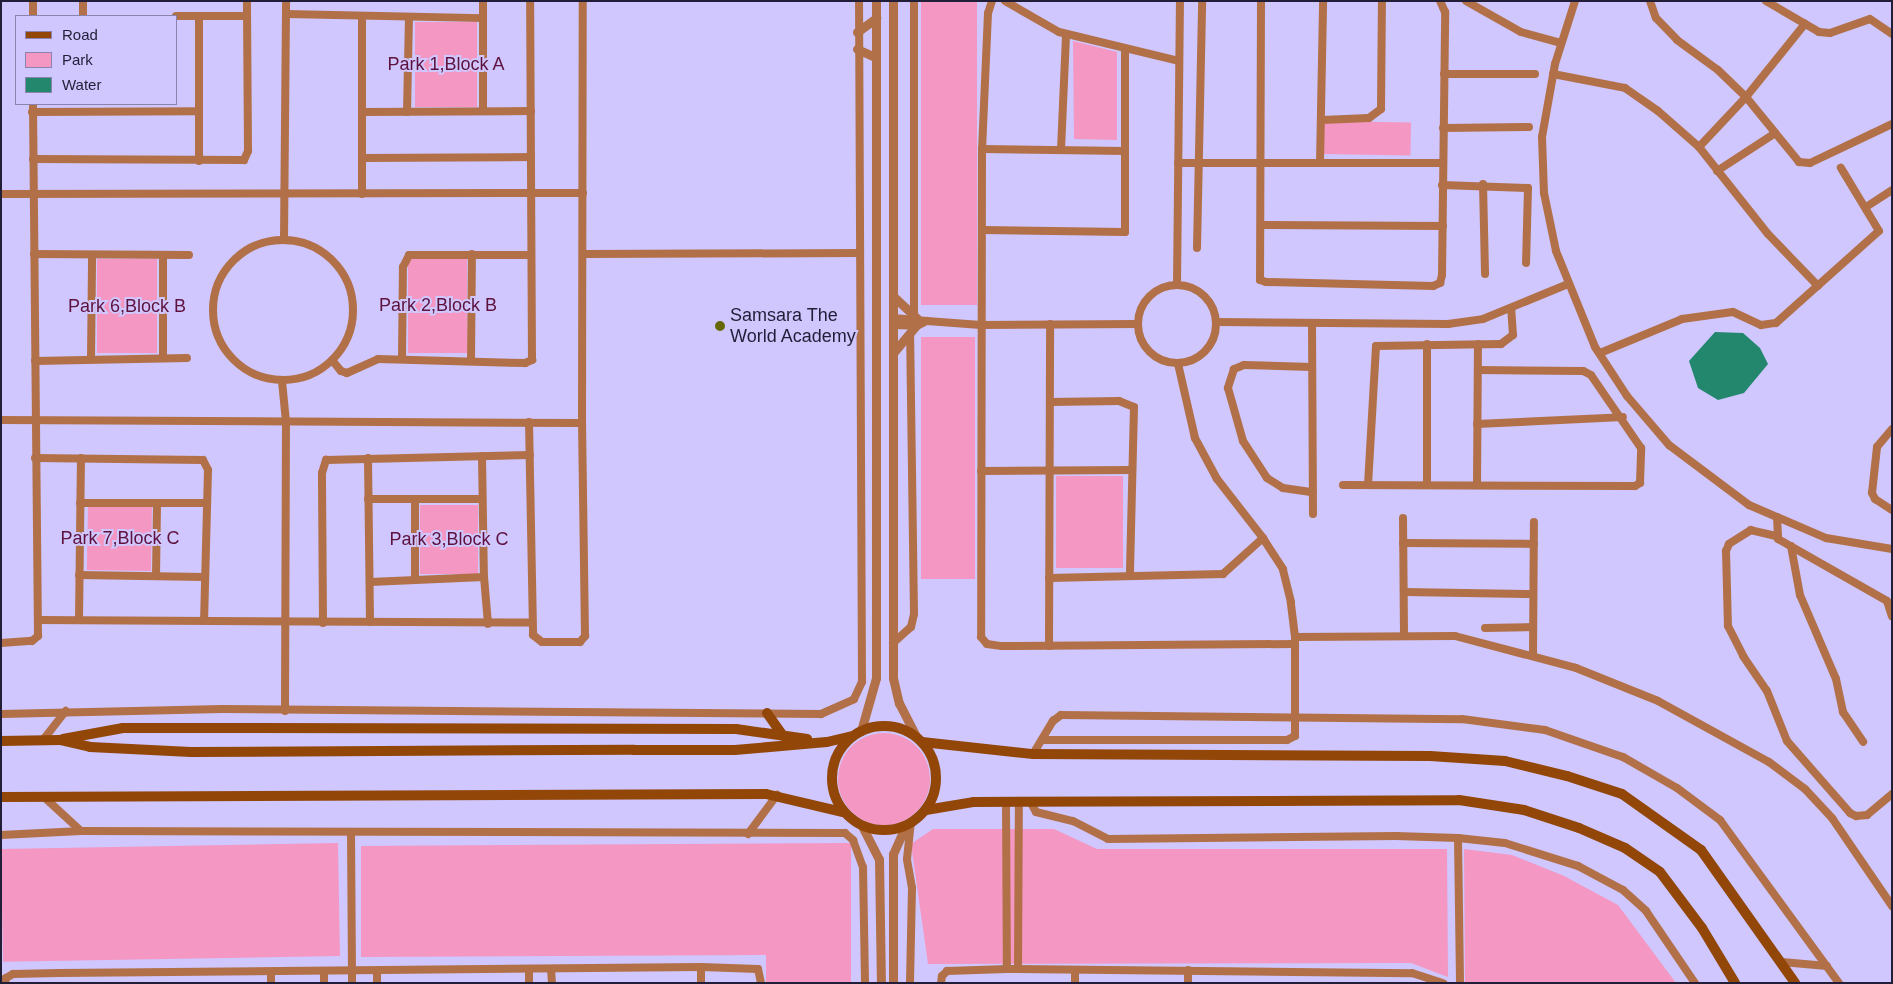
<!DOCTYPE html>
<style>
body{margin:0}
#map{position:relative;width:1893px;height:984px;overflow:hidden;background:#cfc7fe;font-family:Helvetica,sans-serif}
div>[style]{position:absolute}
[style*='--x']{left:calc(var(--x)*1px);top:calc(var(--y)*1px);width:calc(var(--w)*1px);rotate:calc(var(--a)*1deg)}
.green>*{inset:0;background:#f497c2;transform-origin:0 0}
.round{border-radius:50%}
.water>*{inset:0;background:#23876d}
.minor>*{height:8px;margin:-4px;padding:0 4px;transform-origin:4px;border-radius:4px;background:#b27048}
.minor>.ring{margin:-4px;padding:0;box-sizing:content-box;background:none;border:8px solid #b27048;border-radius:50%}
.tertiary>*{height:9px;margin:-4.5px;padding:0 4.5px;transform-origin:4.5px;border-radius:4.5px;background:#b27048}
.secondary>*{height:10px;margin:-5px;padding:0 5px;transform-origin:5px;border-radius:5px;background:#924607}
.secondary>.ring{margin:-5px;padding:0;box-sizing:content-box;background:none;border:10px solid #924607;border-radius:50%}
.dots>*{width:14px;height:14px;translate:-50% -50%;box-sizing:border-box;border:2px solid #cfc7fe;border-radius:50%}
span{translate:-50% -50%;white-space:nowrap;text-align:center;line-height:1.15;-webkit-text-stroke:4px #cfc7fe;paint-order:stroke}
.park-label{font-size:18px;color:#5d113c}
.poi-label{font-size:18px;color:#231e38}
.left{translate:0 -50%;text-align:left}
.frame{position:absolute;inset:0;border:2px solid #231e38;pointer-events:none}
.legend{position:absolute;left:15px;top:15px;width:162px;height:90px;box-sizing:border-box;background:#cfc7fe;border:1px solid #8a83af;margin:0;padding:6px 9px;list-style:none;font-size:15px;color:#231e38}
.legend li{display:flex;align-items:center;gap:10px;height:25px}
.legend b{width:25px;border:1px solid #8a83af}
</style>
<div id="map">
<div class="green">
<div style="left:921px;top:1px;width:56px;height:304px"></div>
<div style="left:415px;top:22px;width:62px;height:85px"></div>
<div style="clip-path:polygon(1073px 41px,1117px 52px,1117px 140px,1074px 139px)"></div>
<div style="left:1324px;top:121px;width:87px;height:33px;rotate:1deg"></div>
<div style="left:408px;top:258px;width:59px;height:95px"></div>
<div style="left:97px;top:259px;width:60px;height:94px"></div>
<div style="left:921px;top:337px;width:54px;height:242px"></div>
<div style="left:1056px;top:476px;width:67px;height:92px"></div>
<div style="left:420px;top:505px;width:58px;height:69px"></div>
<div style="left:88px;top:506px;width:64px;height:64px;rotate:1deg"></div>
<div class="round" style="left:838px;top:733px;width:92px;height:92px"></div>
<div style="clip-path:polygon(933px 829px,1054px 829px,1097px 849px,1447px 849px,1448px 977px,1411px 963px,928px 964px,911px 844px)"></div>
<div style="left:338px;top:843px;width:113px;height:337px;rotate:89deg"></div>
<div style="clip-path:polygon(851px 843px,851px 983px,766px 983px,766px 955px,361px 957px,361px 846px)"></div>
<div style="clip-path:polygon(1464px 849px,1512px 855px,1564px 876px,1618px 905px,1676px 983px,1465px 983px)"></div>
</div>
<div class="water">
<div style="clip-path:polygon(1715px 332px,1743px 333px,1760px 348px,1768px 364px,1744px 393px,1718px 400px,1698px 388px,1689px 361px)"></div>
</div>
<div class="minor">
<div style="--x:992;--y:1;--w:13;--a:108"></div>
<div style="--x:988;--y:13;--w:136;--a:92.5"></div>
<div style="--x:982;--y:149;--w:488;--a:90.1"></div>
<div style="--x:981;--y:637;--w:9;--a:49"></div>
<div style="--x:987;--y:644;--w:15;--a:8"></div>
<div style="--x:1002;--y:646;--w:292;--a:-0.4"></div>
<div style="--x:1005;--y:1;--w:62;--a:29.9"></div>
<div style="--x:1059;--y:32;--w:123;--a:13.6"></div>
<div style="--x:1261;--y:1;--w:279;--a:90.2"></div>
<div style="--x:1260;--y:280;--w:6;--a:18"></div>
<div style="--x:1266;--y:282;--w:167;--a:1.4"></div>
<div style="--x:1433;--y:286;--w:8;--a:-23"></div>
<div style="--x:1440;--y:283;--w:8;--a:-76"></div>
<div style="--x:1442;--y:275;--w:263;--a:-89.3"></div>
<div style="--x:1445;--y:12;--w:12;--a:-114"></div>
<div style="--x:1466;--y:1;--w:63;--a:29.4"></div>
<div style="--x:1521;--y:32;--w:41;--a:15.4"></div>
<div style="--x:1575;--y:1;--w:66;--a:107.6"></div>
<div style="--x:1555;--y:64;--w:74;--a:100.1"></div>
<div style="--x:1542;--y:137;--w:56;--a:88"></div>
<div style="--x:1544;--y:193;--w:59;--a:78.3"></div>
<div style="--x:1556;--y:251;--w:104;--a:67.9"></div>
<div style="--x:1595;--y:347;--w:59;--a:56.9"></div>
<div style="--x:1627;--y:396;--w:65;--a:49.4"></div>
<div style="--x:1669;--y:445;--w:100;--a:36.9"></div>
<div style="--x:1749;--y:505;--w:84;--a:23.2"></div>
<div style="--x:1826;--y:538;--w:67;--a:9.5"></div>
<div style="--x:1650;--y:1;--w:18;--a:71"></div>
<div style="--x:1656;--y:18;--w:30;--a:46"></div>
<div style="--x:1677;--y:40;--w:51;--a:36.2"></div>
<div style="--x:1718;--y:70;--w:39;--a:44"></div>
<div style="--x:1746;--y:97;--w:84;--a:50.8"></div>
<div style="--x:1799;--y:162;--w:11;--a:5"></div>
<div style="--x:1810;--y:163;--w:91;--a:-25.4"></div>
<div style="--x:1766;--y:1;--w:61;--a:30.3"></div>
<div style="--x:1819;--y:32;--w:11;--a:5"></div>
<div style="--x:1830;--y:33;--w:42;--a:-19.3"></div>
<div style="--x:1870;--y:19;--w:27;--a:34"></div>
<div style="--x:286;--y:14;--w:197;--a:1.2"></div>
<div style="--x:33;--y:16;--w:15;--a:-90"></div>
<div style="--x:83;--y:16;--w:15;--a:-90"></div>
<div style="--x:176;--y:16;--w:70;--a:0"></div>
<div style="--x:1444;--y:74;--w:91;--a:0"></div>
<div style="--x:1553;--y:74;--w:73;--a:11"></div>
<div style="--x:1625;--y:88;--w:40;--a:34.9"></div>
<div style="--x:1658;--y:111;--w:55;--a:41.3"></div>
<div style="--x:1699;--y:147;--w:111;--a:51.6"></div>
<div style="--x:1768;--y:234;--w:72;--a:46.1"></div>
<div style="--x:483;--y:111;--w:110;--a:-90"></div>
<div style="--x:32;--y:112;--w:166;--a:-0.3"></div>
<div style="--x:362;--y:112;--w:169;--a:-0.3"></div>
<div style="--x:407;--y:112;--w:95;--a:-88.8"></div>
<div style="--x:1322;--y:120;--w:47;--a:-2.4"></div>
<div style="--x:1369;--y:118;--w:15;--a:-37"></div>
<div style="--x:1381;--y:109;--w:108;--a:-89.5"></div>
<div style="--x:1443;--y:128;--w:86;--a:-0.7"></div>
<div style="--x:1699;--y:147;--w:69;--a:-46.8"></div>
<div style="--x:1746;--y:97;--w:94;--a:-51.1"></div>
<div style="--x:982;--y:149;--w:143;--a:0.8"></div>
<div style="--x:1061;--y:150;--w:116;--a:-87.5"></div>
<div style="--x:362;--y:158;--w:169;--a:-0.3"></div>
<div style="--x:33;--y:159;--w:211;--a:0.3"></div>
<div style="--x:244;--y:160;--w:10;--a:-66"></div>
<div style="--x:248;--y:151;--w:150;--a:-90.4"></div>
<div style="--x:199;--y:161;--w:145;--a:-90"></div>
<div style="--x:1178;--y:163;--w:264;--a:0"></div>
<div style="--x:1320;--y:163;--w:162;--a:-88.9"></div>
<div style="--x:1717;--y:171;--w:68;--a:-33"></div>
<div style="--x:1483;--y:184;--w:90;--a:88.7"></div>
<div style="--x:1442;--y:185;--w:86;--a:2"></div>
<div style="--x:1528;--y:188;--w:75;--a:91.5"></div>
<div style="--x:1;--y:194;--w:582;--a:-0.1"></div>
<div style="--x:362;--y:194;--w:178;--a:-90"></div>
<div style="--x:1866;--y:207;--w:31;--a:-33"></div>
<div style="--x:1261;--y:225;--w:182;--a:0.3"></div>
<div style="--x:982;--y:230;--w:143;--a:0.8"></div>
<div style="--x:1125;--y:232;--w:182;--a:-90"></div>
<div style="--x:284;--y:239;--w:238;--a:-89.5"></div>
<div class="ring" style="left:213px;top:240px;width:132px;height:132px"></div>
<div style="--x:1197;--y:248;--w:247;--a:-88.8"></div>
<div style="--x:34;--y:254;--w:155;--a:0.4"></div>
<div style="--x:584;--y:254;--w:274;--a:-0.2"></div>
<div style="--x:163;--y:255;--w:103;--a:90"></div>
<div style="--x:1177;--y:284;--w:283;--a:-89.4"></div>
<div class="ring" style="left:1138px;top:285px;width:70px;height:70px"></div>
<div style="--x:914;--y:314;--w:313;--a:-90"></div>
<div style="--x:927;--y:321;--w:54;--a:4.2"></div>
<div style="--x:981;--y:325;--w:156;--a:-0.4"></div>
<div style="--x:1217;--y:322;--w:231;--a:0.5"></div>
<div style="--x:1448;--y:324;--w:35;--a:-8"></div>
<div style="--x:1483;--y:319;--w:92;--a:-22.4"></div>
<div style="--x:1312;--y:324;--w:190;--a:89.7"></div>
<div style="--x:893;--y:325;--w:24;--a:2"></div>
<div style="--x:917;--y:326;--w:11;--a:-27"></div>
<div style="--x:927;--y:321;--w:34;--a:-175"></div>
<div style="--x:1600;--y:353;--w:89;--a:-22.5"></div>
<div style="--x:1682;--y:319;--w:51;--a:-7.8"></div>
<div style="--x:1733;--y:312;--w:31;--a:25"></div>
<div style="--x:1761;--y:325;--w:15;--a:-8"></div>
<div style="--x:1776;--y:323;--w:138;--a:-41.8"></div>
<div style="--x:1879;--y:231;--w:74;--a:-121.1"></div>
<div style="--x:402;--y:358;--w:91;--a:-89.4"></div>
<div style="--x:403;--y:267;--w:13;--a:-63"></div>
<div style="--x:409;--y:255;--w:122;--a:0"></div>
<div style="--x:91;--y:359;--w:104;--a:-89.4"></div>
<div style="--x:332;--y:360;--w:14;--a:51"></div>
<div style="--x:341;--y:371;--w:6;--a:18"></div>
<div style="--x:347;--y:373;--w:34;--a:-24"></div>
<div style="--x:378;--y:359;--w:147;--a:1.6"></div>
<div style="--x:525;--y:363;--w:8;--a:-23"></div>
<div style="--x:532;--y:360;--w:359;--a:-90.3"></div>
<div style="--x:471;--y:360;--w:106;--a:-89.5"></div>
<div style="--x:35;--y:361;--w:152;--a:-1.1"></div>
<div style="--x:1312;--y:367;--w:68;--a:-178.3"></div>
<div style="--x:1244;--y:365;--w:11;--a:158"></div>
<div style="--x:1234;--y:369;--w:20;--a:108"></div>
<div style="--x:1228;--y:388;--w:55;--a:74.2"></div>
<div style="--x:1243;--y:441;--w:44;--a:57"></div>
<div style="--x:1267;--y:478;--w:19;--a:32"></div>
<div style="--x:1283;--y:488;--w:30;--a:8"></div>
<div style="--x:282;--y:381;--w:41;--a:84.4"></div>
<div style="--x:286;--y:422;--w:289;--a:90.2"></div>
<div style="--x:1050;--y:402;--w:69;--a:-0.8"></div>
<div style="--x:1119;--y:401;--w:16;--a:22"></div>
<div style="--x:1134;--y:407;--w:169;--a:91.4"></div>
<div style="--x:1;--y:420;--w:581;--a:0.3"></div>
<div style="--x:529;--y:422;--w:213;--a:88.9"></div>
<div style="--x:533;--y:635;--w:11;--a:38"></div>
<div style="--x:542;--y:642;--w:38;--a:0"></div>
<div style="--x:580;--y:642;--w:8;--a:-50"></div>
<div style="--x:585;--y:636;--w:213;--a:-90.8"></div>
<div style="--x:582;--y:423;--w:422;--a:-89.9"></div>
<div style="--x:1477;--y:424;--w:146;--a:-2.7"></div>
<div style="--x:1892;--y:429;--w:23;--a:130"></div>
<div style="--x:1877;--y:447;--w:46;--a:96.2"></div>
<div style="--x:1872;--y:493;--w:7;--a:63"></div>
<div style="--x:1875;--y:499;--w:20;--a:33"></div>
<div style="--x:482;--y:456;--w:121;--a:89.1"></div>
<div style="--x:484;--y:577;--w:47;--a:85.1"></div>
<div style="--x:35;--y:458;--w:168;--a:0.7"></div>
<div style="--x:203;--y:460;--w:11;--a:63"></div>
<div style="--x:208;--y:470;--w:149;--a:91.5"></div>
<div style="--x:368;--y:458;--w:164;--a:89.3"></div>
<div style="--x:981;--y:471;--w:150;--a:-0.4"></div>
<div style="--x:1477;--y:484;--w:140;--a:-89.6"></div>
<div style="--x:1343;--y:485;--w:292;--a:0.2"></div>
<div style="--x:1635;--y:486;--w:6;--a:-31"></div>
<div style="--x:1640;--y:483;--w:35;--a:-88"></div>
<div style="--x:1641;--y:448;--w:88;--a:-124.4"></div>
<div style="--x:1591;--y:375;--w:9;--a:-153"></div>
<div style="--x:1583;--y:371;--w:105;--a:-179.5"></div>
<div style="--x:1368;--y:485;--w:139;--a:-86.7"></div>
<div style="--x:1376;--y:346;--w:125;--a:-0.9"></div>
<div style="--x:1501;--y:344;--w:15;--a:-37"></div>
<div style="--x:1513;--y:335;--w:27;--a:-94"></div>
<div style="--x:1427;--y:485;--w:141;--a:-90"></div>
<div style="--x:368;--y:499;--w:114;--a:0"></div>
<div style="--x:415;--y:499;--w:80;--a:90"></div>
<div style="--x:80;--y:503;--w:126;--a:0"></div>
<div style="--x:1777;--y:517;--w:22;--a:87"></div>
<div style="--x:1778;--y:539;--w:125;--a:29.6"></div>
<div style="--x:1887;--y:601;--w:16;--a:72"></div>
<div style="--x:1403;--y:518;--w:118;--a:89.5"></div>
<div style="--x:1776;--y:536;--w:26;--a:-167"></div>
<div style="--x:1751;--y:530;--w:26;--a:148"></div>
<div style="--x:1729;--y:544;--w:8;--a:113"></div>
<div style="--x:1726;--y:551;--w:75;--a:88.5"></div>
<div style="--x:1728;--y:626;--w:34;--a:63"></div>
<div style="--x:1743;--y:656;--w:42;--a:55.6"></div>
<div style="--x:1767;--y:691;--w:54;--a:68.2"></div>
<div style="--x:1787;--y:741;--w:96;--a:48.8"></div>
<div style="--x:1850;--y:813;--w:7;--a:27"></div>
<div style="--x:1856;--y:816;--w:11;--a:-5"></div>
<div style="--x:1867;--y:815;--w:33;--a:-40"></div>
<div style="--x:1403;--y:543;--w:131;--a:0.4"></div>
<div style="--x:1791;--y:546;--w:50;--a:79.6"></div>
<div style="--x:1800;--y:595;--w:91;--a:66.8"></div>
<div style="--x:1836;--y:679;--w:34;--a:78"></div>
<div style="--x:1843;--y:712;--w:36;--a:56"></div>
<div style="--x:79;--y:575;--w:125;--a:0.9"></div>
<div style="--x:156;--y:576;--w:72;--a:-89.2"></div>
<div style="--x:1049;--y:578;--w:174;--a:-1.3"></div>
<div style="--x:1223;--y:574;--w:54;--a:-42"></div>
<div style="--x:370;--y:582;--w:114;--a:-2.5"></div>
<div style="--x:1404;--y:592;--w:129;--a:0.9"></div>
<div style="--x:79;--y:619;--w:161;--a:-89.3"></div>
<div style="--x:38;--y:620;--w:494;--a:0.3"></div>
<div style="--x:323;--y:623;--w:150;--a:-90.4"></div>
<div style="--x:322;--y:473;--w:14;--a:-73"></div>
<div style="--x:326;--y:460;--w:204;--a:-1.4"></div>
<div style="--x:1485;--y:628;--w:47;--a:-1.2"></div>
<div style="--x:1295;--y:637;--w:160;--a:-0.4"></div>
<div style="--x:1455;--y:636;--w:125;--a:14.8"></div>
<div style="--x:1576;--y:668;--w:88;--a:21.9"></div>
<div style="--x:1658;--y:701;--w:127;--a:28.8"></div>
<div style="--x:1769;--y:762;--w:45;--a:36.9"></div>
<div style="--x:1805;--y:789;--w:40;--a:47"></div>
<div style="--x:1832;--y:818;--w:107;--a:55.7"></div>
<div style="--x:1;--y:643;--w:31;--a:-4"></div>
<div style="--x:32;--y:641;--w:8;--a:-40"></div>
<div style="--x:38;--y:636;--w:532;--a:-90.54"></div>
<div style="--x:893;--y:643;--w:24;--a:-42"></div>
<div style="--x:911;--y:627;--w:13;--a:-77"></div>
<div style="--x:914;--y:614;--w:278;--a:-90.8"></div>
<div style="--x:1049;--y:646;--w:322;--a:-89.8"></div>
<div style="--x:1533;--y:655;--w:133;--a:-89.6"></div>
<div style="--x:1;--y:714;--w:221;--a:-1.3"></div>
<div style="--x:222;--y:709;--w:599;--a:0.48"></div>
<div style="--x:821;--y:714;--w:36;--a:-24"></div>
<div style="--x:854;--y:699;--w:19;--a:-65"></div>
<div style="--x:862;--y:682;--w:681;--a:-90.25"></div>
<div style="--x:43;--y:740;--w:37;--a:-52"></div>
<div style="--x:1042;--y:740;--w:245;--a:0"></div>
<div style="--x:1287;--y:740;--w:9;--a:-27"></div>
<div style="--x:1295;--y:736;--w:99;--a:-90"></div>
<div style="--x:1295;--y:637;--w:35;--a:-97"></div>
<div style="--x:1291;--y:602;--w:34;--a:-104"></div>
<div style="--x:1283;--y:569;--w:37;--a:-123"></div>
<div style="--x:1263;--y:538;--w:75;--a:-127.9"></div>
<div style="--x:1217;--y:479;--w:47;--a:-118.2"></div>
<div style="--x:1195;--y:438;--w:76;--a:-102.9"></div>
<div style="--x:1033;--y:754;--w:39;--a:-59"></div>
<div style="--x:1053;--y:721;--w:10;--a:-37"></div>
<div style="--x:1061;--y:715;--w:401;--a:0.6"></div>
<div style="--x:1462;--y:719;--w:84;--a:7.5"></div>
<div style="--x:1545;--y:730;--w:83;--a:19.1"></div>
<div style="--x:1623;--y:757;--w:62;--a:29.9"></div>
<div style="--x:1677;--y:788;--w:54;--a:36.7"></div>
<div style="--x:1720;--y:820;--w:202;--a:53.9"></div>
<div style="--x:44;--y:797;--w:50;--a:42.6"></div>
<div style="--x:1006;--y:802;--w:167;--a:89.7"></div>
<div style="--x:1031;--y:803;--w:10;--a:61"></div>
<div style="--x:1036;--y:812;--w:38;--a:14"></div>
<div style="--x:1073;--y:821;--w:39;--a:27"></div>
<div style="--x:1108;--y:839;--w:288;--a:-0.6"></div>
<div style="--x:1396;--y:836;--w:62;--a:1.8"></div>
<div style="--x:1458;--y:838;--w:47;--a:6.1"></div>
<div style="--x:1505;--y:843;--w:77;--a:17.5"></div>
<div style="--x:1578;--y:866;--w:51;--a:28.1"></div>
<div style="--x:1623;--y:890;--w:31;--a:42"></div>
<div style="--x:1646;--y:911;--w:87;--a:55.8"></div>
<div style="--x:351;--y:832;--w:151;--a:89.6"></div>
<div style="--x:748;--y:834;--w:49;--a:-53.4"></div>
<div style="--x:1;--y:835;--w:80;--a:-2.9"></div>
<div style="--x:81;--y:831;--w:764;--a:0.15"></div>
<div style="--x:845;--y:833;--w:11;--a:41"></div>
<div style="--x:853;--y:840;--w:29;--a:70"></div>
<div style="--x:863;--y:867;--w:116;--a:89"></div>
<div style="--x:1458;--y:838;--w:145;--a:89.2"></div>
<div style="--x:1782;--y:962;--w:45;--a:5.1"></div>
<div style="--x:701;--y:967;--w:16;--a:90"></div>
<div style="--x:529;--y:969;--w:14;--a:90"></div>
<div style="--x:551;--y:969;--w:14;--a:86"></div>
<div style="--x:1018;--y:969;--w:166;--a:-89.7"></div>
<div style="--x:1188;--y:970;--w:13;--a:90"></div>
<div style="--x:324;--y:971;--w:12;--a:90"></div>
<div style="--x:377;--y:971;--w:12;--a:90"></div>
<div style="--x:5;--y:983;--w:5;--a:-79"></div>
<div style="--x:6;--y:978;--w:8;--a:-30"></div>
<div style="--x:13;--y:974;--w:46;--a:-1.2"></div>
<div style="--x:59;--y:973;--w:642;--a:-0.54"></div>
<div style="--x:701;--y:967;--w:57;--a:2"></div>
<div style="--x:758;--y:969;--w:14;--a:78"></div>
<div style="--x:271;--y:983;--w:11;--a:-90"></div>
<div style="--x:910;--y:983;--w:95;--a:-88.8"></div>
<div style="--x:912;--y:888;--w:29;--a:-100"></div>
<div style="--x:907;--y:859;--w:36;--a:-84"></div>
<div style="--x:941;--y:983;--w:7;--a:-82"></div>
<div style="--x:942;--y:976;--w:7;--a:-45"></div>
<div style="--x:947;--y:971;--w:60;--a:-1.9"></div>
<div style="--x:1007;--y:969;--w:405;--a:0.6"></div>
<div style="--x:1412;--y:973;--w:33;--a:18"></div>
<div style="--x:1075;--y:983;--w:13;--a:-90"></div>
</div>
<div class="tertiary">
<div style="--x:893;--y:1;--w:677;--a:90"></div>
<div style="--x:893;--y:678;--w:26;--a:77"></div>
<div style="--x:899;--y:703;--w:36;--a:63"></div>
<div style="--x:857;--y:32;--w:24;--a:-36"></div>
<div style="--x:857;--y:49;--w:20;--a:24"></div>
<div style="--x:893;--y:296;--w:33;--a:43"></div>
<div style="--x:893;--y:353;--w:35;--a:-50"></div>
<div style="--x:861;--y:731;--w:55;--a:-74.2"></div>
<div style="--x:876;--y:678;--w:677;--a:-90"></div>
<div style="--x:862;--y:826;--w:37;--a:63"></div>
<div style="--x:879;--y:859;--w:124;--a:89.1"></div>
<div style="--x:893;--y:983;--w:129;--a:-90"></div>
<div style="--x:893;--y:854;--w:30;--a:-66"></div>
</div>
<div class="secondary">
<div style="--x:767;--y:713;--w:28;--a:55"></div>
<div class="ring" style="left:832px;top:726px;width:94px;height:94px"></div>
<div style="--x:63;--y:739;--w:61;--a:-10.4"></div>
<div style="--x:123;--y:728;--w:70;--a:0"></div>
<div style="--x:193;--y:728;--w:543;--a:0.11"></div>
<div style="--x:736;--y:729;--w:72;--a:8"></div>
<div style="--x:1;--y:741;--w:59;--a:-1"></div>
<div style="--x:60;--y:740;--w:31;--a:13"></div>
<div style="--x:90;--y:747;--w:101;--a:2.8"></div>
<div style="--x:191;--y:752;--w:443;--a:-0.3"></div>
<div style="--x:634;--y:750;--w:101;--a:0"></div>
<div style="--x:735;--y:750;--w:92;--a:-5"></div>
<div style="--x:827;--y:742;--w:27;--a:-13"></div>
<div style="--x:922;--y:742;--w:112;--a:6.2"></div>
<div style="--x:1033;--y:754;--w:397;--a:0.3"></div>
<div style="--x:1430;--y:756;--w:75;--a:3.8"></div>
<div style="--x:1505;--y:761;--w:64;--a:13.6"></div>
<div style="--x:1567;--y:776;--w:58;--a:18.1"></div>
<div style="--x:1622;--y:794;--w:97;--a:35.3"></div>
<div style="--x:1701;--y:850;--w:163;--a:54.7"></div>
<div style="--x:1;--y:797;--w:765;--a:-0.22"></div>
<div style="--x:766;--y:794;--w:79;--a:13.2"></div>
<div style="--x:926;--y:810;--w:49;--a:-9.5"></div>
<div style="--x:974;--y:802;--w:485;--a:-0.2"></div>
<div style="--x:1459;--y:800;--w:66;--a:8.7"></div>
<div style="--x:1524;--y:810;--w:58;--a:18.1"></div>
<div style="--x:1579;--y:828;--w:50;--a:23.5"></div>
<div style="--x:1625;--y:848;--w:42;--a:34.4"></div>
<div style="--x:1660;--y:872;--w:70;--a:53.1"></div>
<div style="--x:1702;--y:928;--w:64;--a:59"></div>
</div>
<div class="dots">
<div style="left:720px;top:326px;background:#656704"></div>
</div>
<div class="park-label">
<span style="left:446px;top:64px">Park 1,Block A</span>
<span style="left:438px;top:305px">Park 2,Block B</span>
<span style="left:127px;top:306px">Park 6,Block B</span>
<span style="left:120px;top:538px">Park 7,Block C</span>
<span style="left:449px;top:539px">Park 3,Block C</span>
</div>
<div class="poi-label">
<span class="left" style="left:730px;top:326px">Samsara The<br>World Academy</span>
</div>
<div class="frame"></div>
<ul class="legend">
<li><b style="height:6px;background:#924607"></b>Road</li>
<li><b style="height:14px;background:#f497c2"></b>Park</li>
<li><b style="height:14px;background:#23876d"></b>Water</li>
</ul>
</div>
